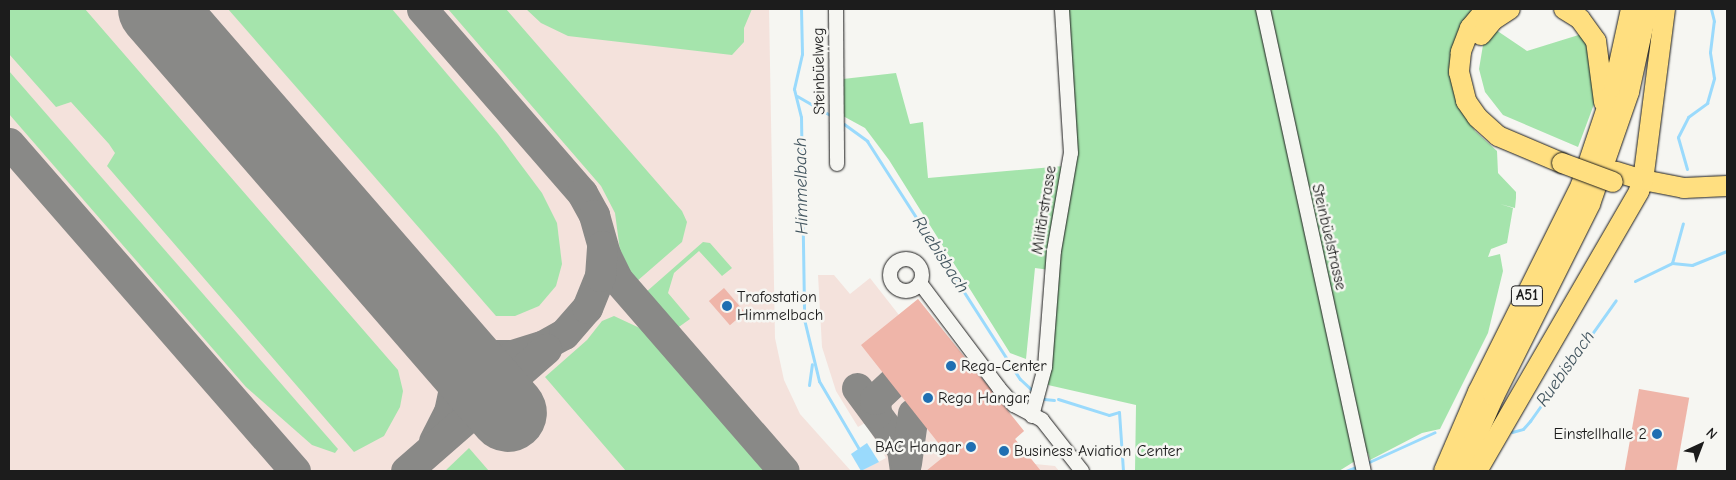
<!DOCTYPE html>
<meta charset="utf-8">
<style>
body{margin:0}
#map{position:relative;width:1736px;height:480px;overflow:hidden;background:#f6f6f2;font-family:"Comic Neue",sans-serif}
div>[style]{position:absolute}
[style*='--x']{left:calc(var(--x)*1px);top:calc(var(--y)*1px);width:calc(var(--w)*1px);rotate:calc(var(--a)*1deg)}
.built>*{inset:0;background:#f4e2dc}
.green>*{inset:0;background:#a5e4ac}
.water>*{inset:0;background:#9adafc}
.stream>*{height:3px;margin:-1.5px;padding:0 1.5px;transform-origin:1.5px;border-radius:1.5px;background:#9adafc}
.taxiway>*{height:31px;margin:-15.5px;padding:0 15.5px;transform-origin:15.5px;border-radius:15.5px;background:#898987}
.runway>*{height:78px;margin:-39px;padding:0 39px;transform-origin:39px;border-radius:39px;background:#898987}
.building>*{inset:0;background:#efb5a9;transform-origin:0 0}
.roads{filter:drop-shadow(0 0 1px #1c1c1c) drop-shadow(0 0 1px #1c1c1c)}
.minor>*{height:14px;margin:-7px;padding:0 7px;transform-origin:7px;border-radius:7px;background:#f6f6f2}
.minor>.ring{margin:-7px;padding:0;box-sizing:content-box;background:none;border:14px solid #f6f6f2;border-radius:50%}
.highway>*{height:20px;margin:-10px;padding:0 10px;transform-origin:10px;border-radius:10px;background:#ffdf80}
.bridges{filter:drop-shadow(0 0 1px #1c1c1c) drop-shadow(0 0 1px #1c1c1c)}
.highway-bridge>*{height:20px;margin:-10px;padding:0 10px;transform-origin:10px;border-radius:10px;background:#ffdf80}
.dots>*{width:14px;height:14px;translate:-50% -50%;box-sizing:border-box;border:2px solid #f6f6f2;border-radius:50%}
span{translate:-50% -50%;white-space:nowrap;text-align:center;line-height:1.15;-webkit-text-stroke:5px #f6f6f2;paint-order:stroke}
.shield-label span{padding:1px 4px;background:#f6f6f2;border:1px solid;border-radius:4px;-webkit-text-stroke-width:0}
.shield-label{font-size:15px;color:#1c1c1c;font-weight:700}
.street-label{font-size:16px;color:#1c1c1c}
.poi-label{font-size:16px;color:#1c1c1c}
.left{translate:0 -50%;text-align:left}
.right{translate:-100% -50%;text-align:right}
.water-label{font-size:18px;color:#42555f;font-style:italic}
.frame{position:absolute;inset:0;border:10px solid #1c1c1c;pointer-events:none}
.north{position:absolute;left:1676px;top:420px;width:50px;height:50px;-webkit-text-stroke:4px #f6f6f2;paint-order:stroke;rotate:43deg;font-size:14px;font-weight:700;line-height:20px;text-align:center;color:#1c1c1c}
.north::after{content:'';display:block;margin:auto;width:18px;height:22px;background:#1c1c1c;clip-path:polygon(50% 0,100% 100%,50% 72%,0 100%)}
</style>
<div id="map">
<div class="built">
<div style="clip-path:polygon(9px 9px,769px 9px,775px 338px,784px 380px,800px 414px,851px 471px,9px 471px)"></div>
<div style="clip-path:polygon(818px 275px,834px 275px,850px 294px,870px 278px,899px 315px,918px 299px,1024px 431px,1015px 439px,1035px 464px,1055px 466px,1059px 471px,861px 471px,886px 458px,865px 423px,858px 427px,836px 391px,822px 347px)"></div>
</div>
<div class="green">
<div style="clip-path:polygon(9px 9px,85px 9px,398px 370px,403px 391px,400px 407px,384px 436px,354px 452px,107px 166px,115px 153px,109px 144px,71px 102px,56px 107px,9px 54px)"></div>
<div style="clip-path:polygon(228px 9px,392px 9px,498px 134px,542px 193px,557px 223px,562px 264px,556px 286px,539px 306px,515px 316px,496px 316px)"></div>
<div style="clip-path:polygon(448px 9px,506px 9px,682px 211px,687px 222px,682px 242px,636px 282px,622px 266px,615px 213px,601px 186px)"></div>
<div style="clip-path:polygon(526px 9px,752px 9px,744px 28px,744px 42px,732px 55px,568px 36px,541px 23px)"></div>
<div style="clip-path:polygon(1066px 9px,1475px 9px,1455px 99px,1475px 131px,1497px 151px,1498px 173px,1516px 192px,1516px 198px,1515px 208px,1500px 204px,1513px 208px,1507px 243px,1491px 249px,1488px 257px,1500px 254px,1503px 271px,1488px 333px,1440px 429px,1422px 433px,1370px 460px,1368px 453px,1339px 471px,1135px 471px,1136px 405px,1048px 385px,1057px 271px,1035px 268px,1026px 359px,1010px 353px,889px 160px,865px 128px,843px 116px,843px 79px,896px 73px,910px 124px,923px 122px,928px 178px,1075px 165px)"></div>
<div style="clip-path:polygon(1496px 30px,1527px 51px,1585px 33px,1596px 99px,1578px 147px,1503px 115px,1485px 92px,1479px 69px,1483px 45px)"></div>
<div style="clip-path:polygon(9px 71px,338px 449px,335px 453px,312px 445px,246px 387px,9px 114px)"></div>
<div style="clip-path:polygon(703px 242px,710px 243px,732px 268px,722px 276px,699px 251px,674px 273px,668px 293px,690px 319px,676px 329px,645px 293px)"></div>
<div style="clip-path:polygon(614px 316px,644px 330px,770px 471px,626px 471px,545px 377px,587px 340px,602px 321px)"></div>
<div style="clip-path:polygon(469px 448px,489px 471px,445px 471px)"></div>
</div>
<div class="water">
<div style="clip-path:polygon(867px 443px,879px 462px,861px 471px,851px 454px)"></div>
</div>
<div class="stream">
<div style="--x:801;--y:9;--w:45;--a:88.7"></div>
<div style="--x:802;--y:54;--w:36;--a:103"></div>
<div style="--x:794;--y:89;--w:29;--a:76"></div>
<div style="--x:801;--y:117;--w:202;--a:89.1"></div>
<div style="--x:804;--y:319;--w:64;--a:76.4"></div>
<div style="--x:819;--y:381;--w:81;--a:59.6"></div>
<div style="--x:797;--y:96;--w:39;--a:30"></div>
<div style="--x:844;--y:124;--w:29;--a:36"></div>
<div style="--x:867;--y:141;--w:283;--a:57.3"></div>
<div style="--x:1020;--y:379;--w:16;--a:43"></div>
<div style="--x:1687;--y:169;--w:33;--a:-106"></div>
<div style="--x:1678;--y:137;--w:22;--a:-63"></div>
<div style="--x:1688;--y:117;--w:24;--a:-36"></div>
<div style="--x:1707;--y:103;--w:26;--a:-74"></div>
<div style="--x:1714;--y:78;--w:26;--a:-99"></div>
<div style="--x:1710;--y:52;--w:31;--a:-83"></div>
<div style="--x:1714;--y:21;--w:12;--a:-104"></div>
<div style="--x:1672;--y:263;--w:41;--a:-74.6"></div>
<div style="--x:1635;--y:281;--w:41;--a:-25.9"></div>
<div style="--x:1672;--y:263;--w:20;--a:6"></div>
<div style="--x:1692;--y:265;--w:38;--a:-22"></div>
<div style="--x:809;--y:385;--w:21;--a:-82"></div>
<div style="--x:1044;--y:399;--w:10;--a:6"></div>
<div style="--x:1058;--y:399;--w:53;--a:17.4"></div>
<div style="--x:1109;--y:415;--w:10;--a:-17"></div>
<div style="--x:1119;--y:412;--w:59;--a:86.1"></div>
<div style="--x:1512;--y:432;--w:11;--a:-15"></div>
<div style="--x:1523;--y:429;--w:11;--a:-49"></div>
<div style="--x:1530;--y:421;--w:148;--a:-54.6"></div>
<div style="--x:1369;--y:462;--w:72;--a:-24.4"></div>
<div style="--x:1346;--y:471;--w:11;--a:-22"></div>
</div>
<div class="taxiway">
<div style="--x:422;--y:9;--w:244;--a:49"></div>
<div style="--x:582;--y:193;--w:25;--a:61"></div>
<div style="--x:594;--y:215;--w:41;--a:74.2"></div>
<div style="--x:605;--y:254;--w:28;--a:64"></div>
<div style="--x:617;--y:279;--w:254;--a:49"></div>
<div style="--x:9;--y:143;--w:435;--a:48.9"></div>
<div style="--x:431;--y:324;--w:31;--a:45"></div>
<div style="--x:453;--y:346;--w:25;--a:21"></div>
<div style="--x:476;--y:355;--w:36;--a:0"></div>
<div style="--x:512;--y:355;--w:31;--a:-17"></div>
<div style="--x:542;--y:346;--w:25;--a:-29"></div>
<div style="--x:564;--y:334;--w:35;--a:-49"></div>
<div style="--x:587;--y:308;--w:35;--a:-68"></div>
<div style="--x:600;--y:276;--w:30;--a:-86"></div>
<div style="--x:857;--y:388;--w:76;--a:53.6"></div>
<div style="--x:902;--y:449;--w:22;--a:82"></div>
<div style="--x:876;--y:413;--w:14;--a:-94"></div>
<div style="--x:875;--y:399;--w:22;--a:-43"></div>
<div style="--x:434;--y:441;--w:33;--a:-63"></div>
<div style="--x:449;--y:412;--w:34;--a:-78"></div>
<div style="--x:456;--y:379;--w:30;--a:-99"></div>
<div style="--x:451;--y:349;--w:21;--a:-129"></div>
<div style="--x:906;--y:463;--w:50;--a:-82"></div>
<div style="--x:406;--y:471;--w:186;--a:-41.1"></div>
</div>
<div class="runway">
<div style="--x:157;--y:9;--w:535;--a:49.02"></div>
</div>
<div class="building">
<div style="left:724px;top:288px;width:32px;height:20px;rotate:49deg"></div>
<div style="clip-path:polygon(918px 299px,1024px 431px,1015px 439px,1041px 471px,926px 471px,947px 454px,861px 345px)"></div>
<div style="left:1639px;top:389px;width:51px;height:83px;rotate:10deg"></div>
</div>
<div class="roads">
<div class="minor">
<div style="--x:836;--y:9;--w:155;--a:89.6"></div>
<div style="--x:1263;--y:9;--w:473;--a:77.7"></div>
<div class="ring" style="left:890px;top:259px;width:18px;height:18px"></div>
<div style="--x:920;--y:283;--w:131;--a:53"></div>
<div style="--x:999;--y:388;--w:23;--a:49"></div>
<div style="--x:1014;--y:405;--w:32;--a:28"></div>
<div style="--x:1042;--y:420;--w:65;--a:51.9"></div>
<div style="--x:1032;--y:416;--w:51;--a:-75.1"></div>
<div style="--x:1045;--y:367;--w:116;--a:-85.6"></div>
<div style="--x:1054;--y:251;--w:99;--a:-80.2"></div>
<div style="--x:1071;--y:153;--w:144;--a:-93.6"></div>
</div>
<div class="highway">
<div style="--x:1486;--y:9;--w:25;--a:130"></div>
<div style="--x:1470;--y:28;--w:26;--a:111"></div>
<div style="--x:1461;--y:52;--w:20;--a:96"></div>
<div style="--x:1459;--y:72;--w:30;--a:76"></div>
<div style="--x:1466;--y:101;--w:19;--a:55"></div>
<div style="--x:1477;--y:117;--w:28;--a:42"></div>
<div style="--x:1498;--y:136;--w:69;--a:22.9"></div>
<div style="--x:1564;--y:9;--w:19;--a:32"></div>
<div style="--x:1580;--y:19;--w:27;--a:54"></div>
<div style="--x:1596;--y:41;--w:62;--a:82.5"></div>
<div style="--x:1665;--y:9;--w:172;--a:97.3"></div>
<div style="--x:1643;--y:180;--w:42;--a:11"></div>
<div style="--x:1684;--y:188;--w:43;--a:-2.7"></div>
<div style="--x:1481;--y:35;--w:19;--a:-51"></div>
<div style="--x:1493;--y:20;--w:20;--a:-33"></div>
<div style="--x:1444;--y:471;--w:86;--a:-66.7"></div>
<div style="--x:1478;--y:392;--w:231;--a:-63.5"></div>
<div style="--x:1581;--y:185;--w:103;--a:-71.4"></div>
<div style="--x:1614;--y:87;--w:80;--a:-77.7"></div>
<div style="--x:1461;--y:471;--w:82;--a:-66.3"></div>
<div style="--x:1494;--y:396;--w:215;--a:-63.4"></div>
<div style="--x:1590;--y:204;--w:119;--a:-70.8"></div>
<div style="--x:1629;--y:92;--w:85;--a:-77.8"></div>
<div style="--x:1477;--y:471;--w:323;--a:-59.9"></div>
<div style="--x:1639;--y:191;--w:12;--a:-70"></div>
<div style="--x:1643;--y:180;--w:28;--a:-163"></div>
</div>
</div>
<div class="bridges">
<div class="highway-bridge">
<div style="--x:1562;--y:163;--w:54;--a:20.4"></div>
</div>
</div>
<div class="dots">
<div style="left:727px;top:306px;background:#1f6fb2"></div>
<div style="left:951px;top:366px;background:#1f6fb2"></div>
<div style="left:928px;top:398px;background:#1f6fb2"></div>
<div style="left:1657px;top:434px;background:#1f6fb2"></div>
<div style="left:971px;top:447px;background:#1f6fb2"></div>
<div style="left:1004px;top:451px;background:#1f6fb2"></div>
</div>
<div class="shield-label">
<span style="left:1527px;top:296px">A51</span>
</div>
<div class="street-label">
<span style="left:819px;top:71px;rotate:-91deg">Steinbüelweg</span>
<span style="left:1044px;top:210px;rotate:-81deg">Militärstrasse</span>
<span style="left:1329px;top:237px;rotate:77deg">Steinbüelstrasse</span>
</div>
<div class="poi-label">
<span class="left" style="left:737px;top:306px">Trafostation<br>Himmelbach</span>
<span class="left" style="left:961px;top:366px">Rega-Center</span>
<span class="left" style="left:938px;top:398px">Rega Hangar</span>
<span class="right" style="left:1647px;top:434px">Einstellhalle 2</span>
<span class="right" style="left:961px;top:447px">BAC Hangar</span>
<span class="left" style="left:1014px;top:451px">Business Aviation Center</span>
</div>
<div class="water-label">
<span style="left:802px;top:186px;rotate:-91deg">Himmelbach</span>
<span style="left:940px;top:255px;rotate:57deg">Ruebisbach</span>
<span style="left:1566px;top:369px;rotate:-55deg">Ruebisbach</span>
</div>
<div class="frame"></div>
<div class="north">N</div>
</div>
